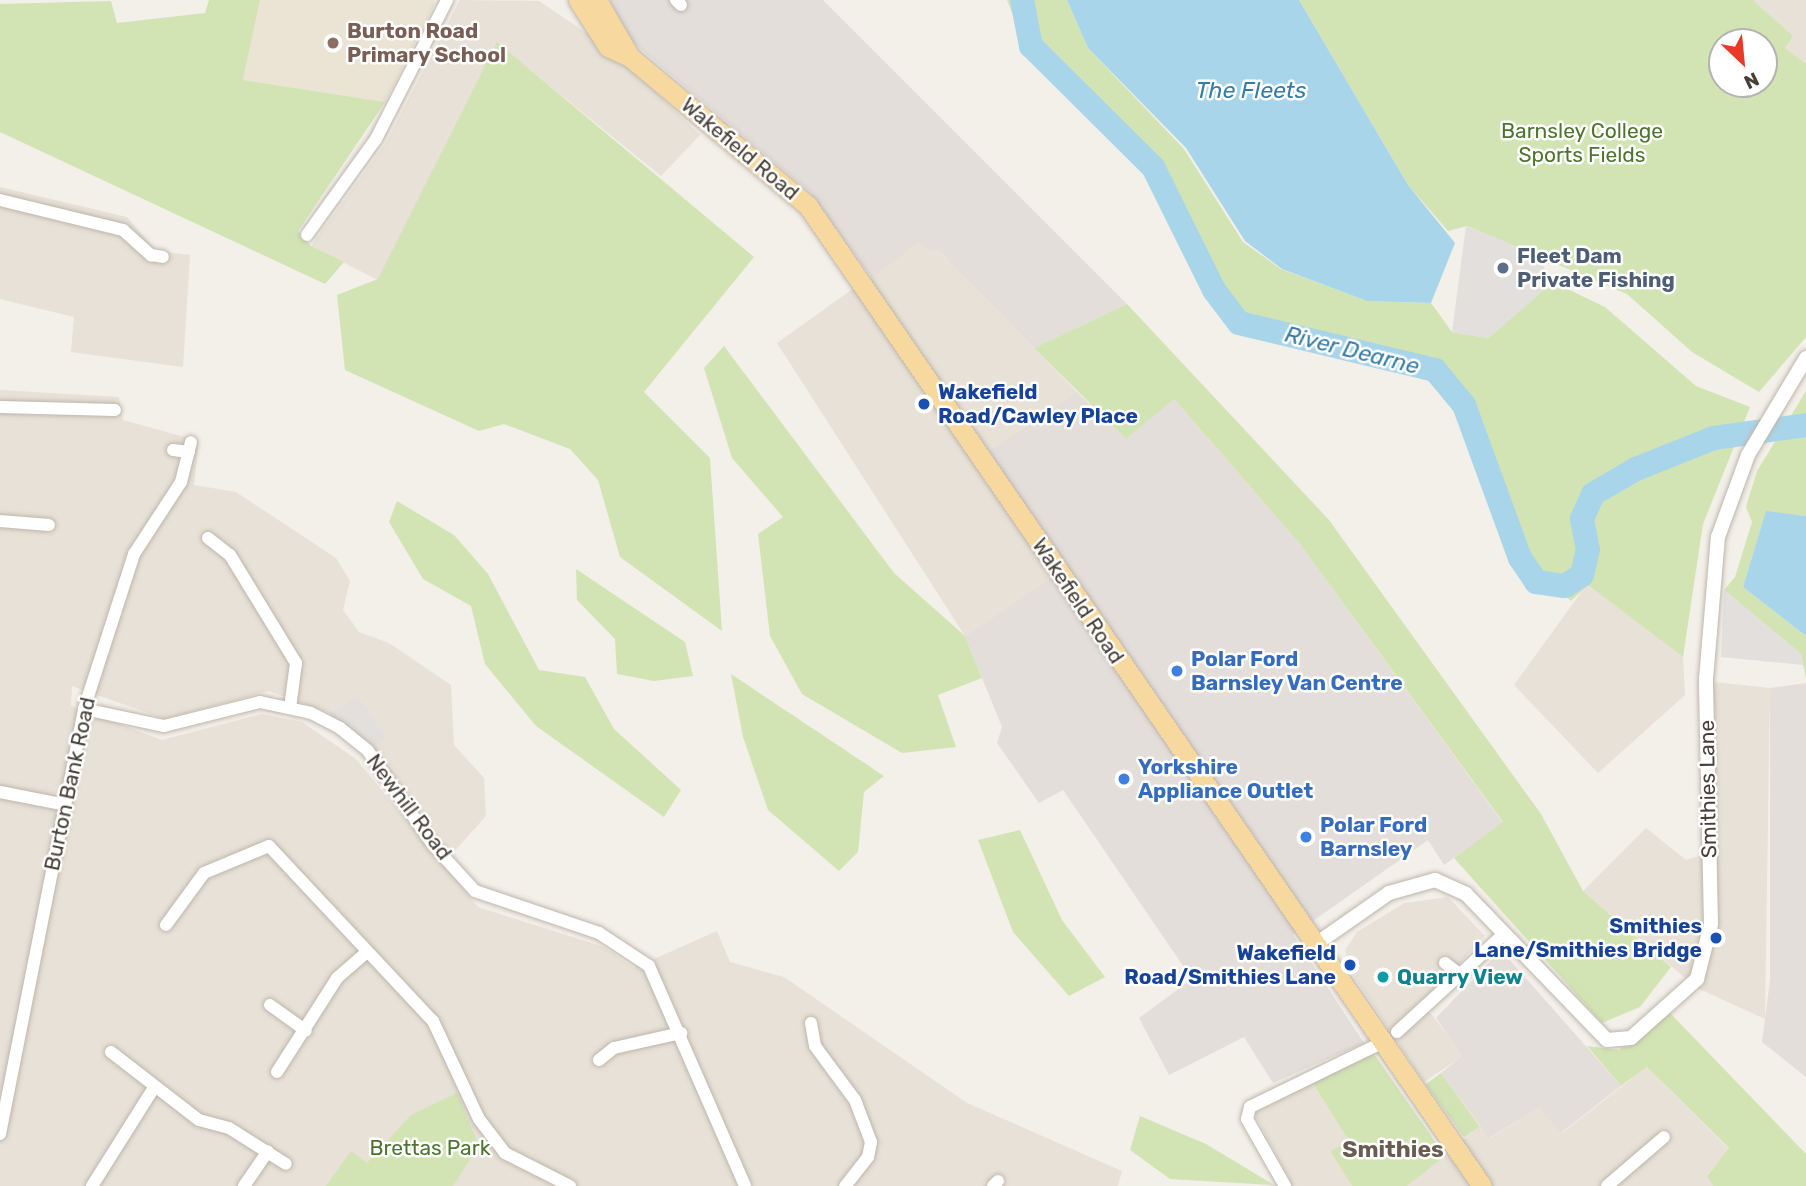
<!DOCTYPE html>
<style>
body{margin:0}
#map{position:relative;width:1806px;height:1186px;overflow:hidden;background:#f3efe9;font-family:Rubik,sans-serif}
div>[style]{position:absolute}
[style*='--x']{left:calc(var(--x)*1px);top:calc(var(--y)*1px);width:calc(var(--w)*1px);rotate:calc(var(--a)*1deg)}
.residential>*{inset:0;background:#e7e1d7}
.industrial>*{inset:0;background:#e3deda}
.education>*{inset:0;background:#ebe3d4}
.green>*{inset:0;background:#d2e4b4;transform-origin:0 0}
.parking>*{inset:0;background:#e2dfdd}
.water>*{inset:0;background:#a9d5eb}
.river>*{height:24px;margin:-12px;padding:0 12px;transform-origin:12px;border-radius:12px;background:#a9d5eb}
.roads{filter:drop-shadow(0 0 2px #beb6ac) drop-shadow(0 0 2px #beb6ac)}
.minor>*{height:12px;margin:-6px;padding:0 6px;transform-origin:6px;border-radius:6px;background:#fff}
.tertiary>*{height:14px;margin:-7px;padding:0 7px;transform-origin:7px;border-radius:7px;background:#fff}
.primary>*{height:19px;margin:-9.5px;padding:0 9.5px;transform-origin:9.5px;border-radius:9.5px;background:#f7d89e}
.dots>*{width:19px;height:19px;translate:-50% -50%;box-sizing:border-box;border:4px solid #fff;border-radius:50%}
span{translate:-50% -50%;white-space:nowrap;text-align:center;line-height:1.15;-webkit-text-stroke:5px #fff;paint-order:stroke}
.education-label{font-size:21px;color:#785e54;font-weight:700}
.left{translate:0 -50%;text-align:left}
.park-label{font-size:21px;color:#4d742f}
.street-label{font-size:21px;color:#463f38}
.service-label{font-size:21px;color:#4e5e75;font-weight:700}
.transit-label{font-size:21px;color:#164399;font-weight:700}
.right{translate:-100% -50%;text-align:right}
.shop-label{font-size:21px;color:#366cbe;font-weight:700}
.culture-label{font-size:21px;color:#0d838f;font-weight:700}
.water-label{font-size:23px;color:#367ca3;font-style:italic}
.neighbourhood-label{font-size:23px;color:#685d50;font-weight:700}
.north{position:absolute;left:1708px;top:28px;width:70px;height:70px;box-sizing:border-box;background:#fff;border:2px solid #b5b2af;border-radius:50%;rotate:154deg;font-size:19px;font-weight:700;line-height:28px;text-align:center;color:#463f38}
.north::after{content:'';display:block;margin:auto;width:24px;height:32px;background:#ea3928;clip-path:polygon(50% 0,100% 100%,50% 72%,0 100%)}
</style>
<div id="map">
<div class="residential">
<div style="clip-path:polygon(460px 0,539px 1px,613px 51px,700px 135px,661px 176px,497px 43px,378px 280px,311px 246px,385px 144px)"></div>
<div style="clip-path:polygon(1753px 0,1806px 0,1806px 64px,1785px 48px,1793px 36px)"></div>
<div style="clip-path:polygon(0 187px,127px 217px,156px 251px,190px 255px,183px 367px,71px 352px,74px 317px,0 299px)"></div>
<div style="clip-path:polygon(920px 241px,937px 249px,1077px 392px,985px 453px,1067px 567px,965px 636px,777px 343px)"></div>
<div style="clip-path:polygon(0 390px,119px 397px,123px 420px,199px 441px,194px 485px,236px 492px,336px 558px,350px 581px,343px 610px,359px 632px,389px 643px,451px 685px,454px 745px,484px 778px,486px 816px,451px 855px,373px 748px,387px 739px,358px 695px,329px 713px,269px 691px,165px 719px,72px 686px,71px 706px,162px 740px,262px 714px,302px 722px,356px 759px,478px 907px,604px 947px,634px 968px,717px 931px,730px 962px,784px 977px,967px 1103px,1122px 1171px,1118px 1186px,0 1186px)"></div>
<div style="clip-path:polygon(1587px 584px,1683px 657px,1685px 695px,1598px 773px,1514px 685px)"></div>
<div style="clip-path:polygon(1713px 682px,1770px 688px,1765px 1019px,1697px 988px,1583px 891px,1646px 828px,1686px 860px,1712px 852px)"></div>
<div style="clip-path:polygon(1448px 897px,1485px 936px,1423px 1003px,1463px 1056px,1424px 1082px,1351px 972px,1345px 950px,1357px 932px,1404px 903px)"></div>
<div style="clip-path:polygon(1647px 1067px,1729px 1149px,1707px 1175px,1713px 1186px,1407px 1186px,1480px 1126px,1490px 1138px,1539px 1108px,1562px 1133px)"></div>
<div style="clip-path:polygon(1312px 1082px,1349px 1141px,1330px 1151px,1352px 1186px,1265px 1186px,1291px 1182px,1254px 1113px)"></div>
</div>
<div class="industrial">
<div style="clip-path:polygon(610px 0,823px 0,1127px 304px,1034px 348px,937px 249px,930px 252px,919px 242px,872px 278px,810px 192px,625px 36px)"></div>
<div style="clip-path:polygon(1077px 392px,1126px 439px,1173px 398px,1300px 544px,1503px 823px,1444px 865px,1428px 840px,1293px 935px,1364px 1043px,1273px 1083px,1244px 1037px,1169px 1075px,1139px 1018px,1192px 979px,1063px 790px,1039px 803px,997px 743px,1002px 727px,965px 636px,1067px 567px,985px 453px)"></div>
<div style="clip-path:polygon(1806px 683px,1806px 1077px,1762px 1042px,1770px 980px,1770px 688px)"></div>
<div style="clip-path:polygon(1501px 950px,1621px 1086px,1561px 1133px,1539px 1108px,1489px 1138px,1441px 1073px,1462px 1056px,1436px 1018px)"></div>
</div>
<div class="education">
<div style="clip-path:polygon(260px 0,434px 0,434px 5px,385px 102px,243px 80px)"></div>
</div>
<div class="green">
<div style="clip-path:polygon(209px 0,260px 0,243px 80px,385px 102px,298px 231px,311px 246px,344px 262px,325px 284px,0 132px,0 4px,111px 1px,117px 23px,205px 13px)"></div>
<div style="clip-path:polygon(1007px 0,1067px 0,1088px 48px,1184px 149px,1243px 242px,1281px 269px,1367px 301px,1431px 303px,1452px 332px,1488px 338px,1553px 282px,1605px 307px,1696px 386px,1750px 407px,1703px 524px,1683px 657px,1588px 585px,1571px 601px,1532px 565px,1442px 366px,1239px 323px,1214px 290px,1153px 167px,1029px 55px)"></div>
<div style="clip-path:polygon(evenodd,1299px 0,1753px 0,1793px 36px,1785px 48px,1806px 64px,1806px 337px,1759px 392px,1692px 352px,1627px 294px,1467px 226px,1448px 231px,1408px 185px,1299px 0,1722px 42px,1764px 42px,1764px 84px,1722px 84px,1722px 42px)"></div>
<div style="clip-path:polygon(497px 42px,754px 257px,644px 392px,710px 458px,722px 631px,620px 557px,598px 480px,570px 449px,504px 424px,479px 431px,345px 370px,337px 295px,378px 279px)"></div>
<div style="clip-path:polygon(1127px 304px,1329px 520px,1541px 814px,1583px 891px,1671px 967px,1640px 1007px,1602px 1023px,1454px 858px,1503px 822px,1300px 544px,1174px 399px,1126px 439px,1034px 348px)"></div>
<div style="clip-path:polygon(724px 346px,894px 573px,965px 636px,982px 678px,938px 695px,956px 747px,902px 753px,802px 694px,770px 636px,758px 534px,783px 517px,732px 458px,704px 368px)"></div>
<div style="clip-path:polygon(1806px 391px,1806px 516px,1766px 512px,1743px 587px,1806px 636px,1806px 679px,1801px 654px,1724px 590px,1735px 577px,1752px 522px,1746px 507px,1757px 471px)"></div>
<div style="clip-path:polygon(397px 501px,454px 535px,488px 574px,539px 670px,585px 677px,614px 729px,681px 790px,664px 817px,536px 726px,485px 664px,471px 606px,423px 579px,389px 522px)"></div>
<div style="clip-path:polygon(576px 569px,685px 642px,693px 676px,654px 681px,617px 674px,615px 639px,577px 600px)"></div>
<div style="clip-path:polygon(731px 674px,884px 776px,864px 792px,858px 852px,839px 871px,768px 810px,743px 737px)"></div>
<div style="clip-path:polygon(1020px 830px,1062px 920px,1105px 977px,1069px 996px,1013px 932px,978px 840px)"></div>
<div style="clip-path:polygon(1669px 1012px,1806px 1154px,1806px 1186px,1713px 1186px,1707px 1176px,1729px 1148px,1647px 1067px,1621px 1086px,1587px 1046px,1619px 1050px)"></div>
<div style="clip-path:polygon(1374px 1054px,1445px 1156px,1407px 1186px,1352px 1186px,1330px 1151px,1349px 1141px,1312px 1082px)"></div>
<div style="left:1441px;top:1073px;width:66px;height:19px;rotate:54deg"></div>
<div style="clip-path:polygon(457px 1093px,479px 1146px,453px 1186px,326px 1186px,351px 1151px,367px 1163px,411px 1115px)"></div>
<div style="clip-path:polygon(1140px 1116px,1206px 1144px,1274px 1185px,1170px 1179px,1130px 1150px)"></div>
</div>
<div class="parking">
<div style="clip-path:polygon(1466px 226px,1536px 254px,1553px 282px,1488px 338px,1452px 332px)"></div>
<div style="clip-path:polygon(1724px 590px,1801px 654px,1803px 665px,1721px 657px)"></div>
<div style="clip-path:polygon(358px 695px,387px 739px,368px 751px,329px 713px)"></div>
</div>
<div class="water">
<div style="clip-path:polygon(1067px 0,1299px 0,1408px 185px,1455px 243px,1431px 303px,1367px 301px,1282px 269px,1245px 241px,1186px 148px,1088px 48px)"></div>
<div style="clip-path:polygon(1766px 511px,1806px 516px,1806px 636px,1743px 587px)"></div>
</div>
<div class="river">
<div style="--x:1022;--y:0;--w:47;--a:78.9"></div>
<div style="--x:1031;--y:46;--w:172;--a:44.8"></div>
<div style="--x:1153;--y:167;--w:137;--a:63.6"></div>
<div style="--x:1214;--y:290;--w:41;--a:52.9"></div>
<div style="--x:1239;--y:323;--w:202;--a:13.5"></div>
<div style="--x:1435;--y:370;--w:45;--a:50.4"></div>
<div style="--x:1464;--y:405;--w:163;--a:69.9"></div>
<div style="--x:1520;--y:558;--w:29;--a:56"></div>
<div style="--x:1536;--y:582;--w:29;--a:8"></div>
<div style="--x:1565;--y:586;--w:20;--a:-33"></div>
<div style="--x:1582;--y:575;--w:26;--a:-77"></div>
<div style="--x:1588;--y:550;--w:32;--a:-101"></div>
<div style="--x:1582;--y:519;--w:27;--a:-66"></div>
<div style="--x:1593;--y:494;--w:50;--a:-30.2"></div>
<div style="--x:1636;--y:469;--w:84;--a:-21.7"></div>
<div style="--x:1714;--y:438;--w:93;--a:-8"></div>
</div>
<div class="roads">
<div class="minor">
<div style="--x:676;--y:0;--w:7;--a:45"></div>
<div style="--x:0;--y:200;--w:127;--a:13.7"></div>
<div style="--x:123;--y:230;--w:38;--a:42"></div>
<div style="--x:151;--y:255;--w:12;--a:9"></div>
<div style="--x:307;--y:235;--w:118;--a:-54.3"></div>
<div style="--x:376;--y:139;--w:156;--a:-62.9"></div>
<div style="--x:0;--y:407;--w:115;--a:1.5"></div>
<div style="--x:173;--y:450;--w:16;--a:7"></div>
<div style="--x:0;--y:521;--w:49;--a:4.7"></div>
<div style="--x:208;--y:538;--w:28;--a:38"></div>
<div style="--x:230;--y:555;--w:127;--a:58.6"></div>
<div style="--x:296;--y:663;--w:45;--a:97.6"></div>
<div style="--x:84;--y:709;--w:82;--a:12"></div>
<div style="--x:164;--y:726;--w:99;--a:-14"></div>
<div style="--x:260;--y:702;--w:52;--a:12.2"></div>
<div style="--x:311;--y:713;--w:33;--a:27"></div>
<div style="--x:340;--y:728;--w:36;--a:39"></div>
<div style="--x:368;--y:751;--w:114;--a:55.3"></div>
<div style="--x:433;--y:845;--w:62;--a:47.6"></div>
<div style="--x:475;--y:891;--w:131;--a:18.7"></div>
<div style="--x:599;--y:933;--w:60;--a:33.4"></div>
<div style="--x:649;--y:966;--w:240;--a:66.4"></div>
<div style="--x:0;--y:792;--w:63;--a:11"></div>
<div style="--x:166;--y:925;--w:64;--a:-53.8"></div>
<div style="--x:204;--y:873;--w:70;--a:-22.6"></div>
<div style="--x:269;--y:846;--w:240;--a:46.9"></div>
<div style="--x:433;--y:1021;--w:108;--a:64.9"></div>
<div style="--x:479;--y:1119;--w:43;--a:52.6"></div>
<div style="--x:505;--y:1153;--w:73;--a:26.9"></div>
<div style="--x:1445;--y:963;--w:18;--a:38"></div>
<div style="--x:270;--y:1005;--w:44;--a:35.8"></div>
<div style="--x:811;--y:1023;--w:23;--a:80"></div>
<div style="--x:815;--y:1046;--w:67;--a:53.5"></div>
<div style="--x:855;--y:1100;--w:45;--a:69.1"></div>
<div style="--x:871;--y:1142;--w:15;--a:101"></div>
<div style="--x:868;--y:1157;--w:37;--a:128"></div>
<div style="--x:1397;--y:1032;--w:145;--a:-42.5"></div>
<div style="--x:111;--y:1052;--w:111;--a:37.7"></div>
<div style="--x:199;--y:1120;--w:31;--a:15"></div>
<div style="--x:229;--y:1128;--w:67;--a:32.3"></div>
<div style="--x:599;--y:1060;--w:19;--a:-39"></div>
<div style="--x:614;--y:1048;--w:69;--a:-12.6"></div>
<div style="--x:277;--y:1072;--w:112;--a:-57.4"></div>
<div style="--x:337;--y:978;--w:37;--a:-41"></div>
<div style="--x:0;--y:1134;--w:433;--a:-78.8"></div>
<div style="--x:84;--y:709;--w:163;--a:-72.1"></div>
<div style="--x:134;--y:554;--w:86;--a:-56.9"></div>
<div style="--x:181;--y:482;--w:41;--a:-76"></div>
<div style="--x:92;--y:1186;--w:115;--a:-57.8"></div>
<div style="--x:244;--y:1186;--w:42;--a:-55.6"></div>
<div style="--x:993;--y:1186;--w:7;--a:-45"></div>
<div style="--x:1285;--y:1186;--w:77;--a:-119.6"></div>
<div style="--x:1247;--y:1119;--w:12;--a:-76"></div>
<div style="--x:1250;--y:1107;--w:148;--a:-26"></div>
<div style="--x:1607;--y:1186;--w:75;--a:-40.7"></div>
</div>
<div class="tertiary">
<div style="--x:1316;--y:944;--w:89;--a:-34.9"></div>
<div style="--x:1389;--y:893;--w:48;--a:-15.8"></div>
<div style="--x:1435;--y:880;--w:34;--a:24"></div>
<div style="--x:1466;--y:894;--w:203;--a:46"></div>
<div style="--x:1607;--y:1040;--w:24;--a:-5"></div>
<div style="--x:1631;--y:1038;--w:89;--a:-41.8"></div>
<div style="--x:1697;--y:979;--w:57;--a:-75.7"></div>
<div style="--x:1711;--y:924;--w:245;--a:-91.2"></div>
<div style="--x:1706;--y:679;--w:143;--a:-85.2"></div>
<div style="--x:1718;--y:537;--w:87;--a:-69.9"></div>
<div style="--x:1748;--y:455;--w:113;--a:-59.1"></div>
</div>
<div class="primary">
<div style="--x:578;--y:0;--w:56;--a:57.4"></div>
<div style="--x:608;--y:47;--w:23;--a:25"></div>
<div style="--x:597;--y:0;--w:66;--a:59.9"></div>
<div style="--x:630;--y:57;--w:232;--a:39.9"></div>
<div style="--x:808;--y:206;--w:1189;--a:55.48"></div>
</div>
</div>
<div class="dots">
<div style="left:333px;top:43px;background:#8d6e63"></div>
<div style="left:1503px;top:268px;background:#5c6f8a"></div>
<div style="left:924px;top:404px;background:#1a4fb4"></div>
<div style="left:1177px;top:671px;background:#3f7fe0"></div>
<div style="left:1124px;top:779px;background:#3f7fe0"></div>
<div style="left:1306px;top:837px;background:#3f7fe0"></div>
<div style="left:1716px;top:938px;background:#1a4fb4"></div>
<div style="left:1350px;top:965px;background:#1a4fb4"></div>
<div style="left:1383px;top:977px;background:#0f9aa8"></div>
</div>
<div class="education-label">
<span class="left" style="left:347px;top:43px">Burton Road<br>Primary School</span>
</div>
<div class="park-label">
<span style="left:1582px;top:143px">Barnsley College<br>Sports Fields</span>
<span style="left:430px;top:1148px">Brettas Park</span>
</div>
<div class="street-label">
<span style="left:740px;top:149px;rotate:40deg">Wakefield Road</span>
<span style="left:1078px;top:601px;rotate:56deg">Wakefield Road</span>
<span style="left:70px;top:784px;rotate:-78deg">Burton Bank Road</span>
<span style="left:1708px;top:789px;rotate:-91deg">Smithies Lane</span>
<span style="left:409px;top:807px;rotate:53deg">Newhill Road</span>
</div>
<div class="service-label">
<span class="left" style="left:1517px;top:268px">Fleet Dam<br>Private Fishing</span>
</div>
<div class="transit-label">
<span class="left" style="left:938px;top:404px">Wakefield<br>Road/Cawley Place</span>
<span class="right" style="left:1702px;top:938px">Smithies<br>Lane/Smithies Bridge</span>
<span class="right" style="left:1336px;top:965px">Wakefield<br>Road/Smithies Lane</span>
</div>
<div class="shop-label">
<span class="left" style="left:1191px;top:671px">Polar Ford<br>Barnsley Van Centre</span>
<span class="left" style="left:1138px;top:779px">Yorkshire<br>Appliance Outlet</span>
<span class="left" style="left:1320px;top:837px">Polar Ford<br>Barnsley</span>
</div>
<div class="culture-label">
<span class="left" style="left:1397px;top:977px">Quarry View</span>
</div>
<div class="water-label">
<span style="left:1251px;top:90px">The Fleets</span>
<span style="left:1352px;top:350px;rotate:14deg">River Dearne</span>
</div>
<div class="neighbourhood-label">
<span style="left:1393px;top:1149px">Smithies</span>
</div>
<div class="north">N</div>
</div>
